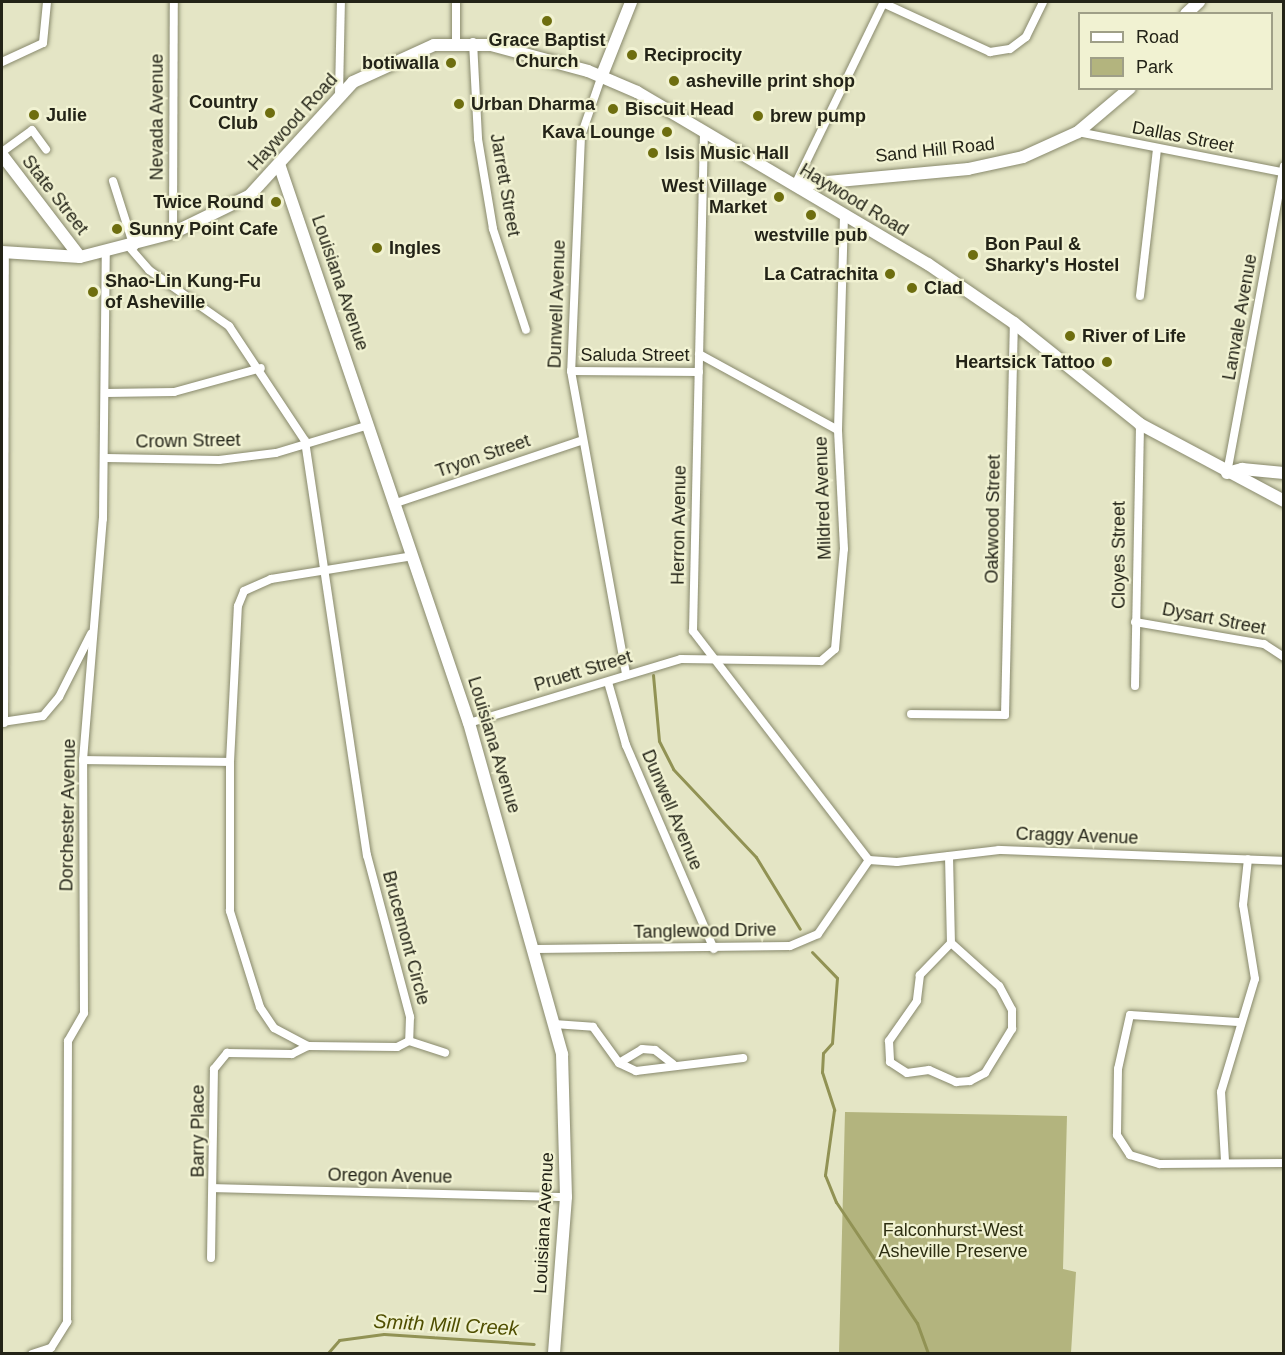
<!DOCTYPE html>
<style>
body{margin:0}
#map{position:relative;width:1285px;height:1355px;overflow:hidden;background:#e4e5c5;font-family:Arial,sans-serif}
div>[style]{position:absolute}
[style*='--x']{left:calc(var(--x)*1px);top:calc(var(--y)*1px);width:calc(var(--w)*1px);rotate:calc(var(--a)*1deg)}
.green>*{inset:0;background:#b3b47e}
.stream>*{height:3px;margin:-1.5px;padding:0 1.5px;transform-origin:1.5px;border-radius:1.5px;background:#919254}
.roads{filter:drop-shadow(0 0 2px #88896c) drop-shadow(0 0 2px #88896c)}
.street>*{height:8px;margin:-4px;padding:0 4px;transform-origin:4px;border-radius:4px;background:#fff}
.secondary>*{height:12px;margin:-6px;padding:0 6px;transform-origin:6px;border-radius:6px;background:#fff}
.primary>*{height:12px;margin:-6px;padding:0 6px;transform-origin:6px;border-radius:6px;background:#fff}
.dots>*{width:16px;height:16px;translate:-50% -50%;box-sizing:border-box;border:3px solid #f1f2d2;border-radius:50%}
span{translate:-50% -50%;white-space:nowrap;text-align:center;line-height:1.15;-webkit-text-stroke:4.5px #f1f2d2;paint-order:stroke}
.poi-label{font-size:18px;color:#232317;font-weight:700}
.left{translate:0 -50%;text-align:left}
.right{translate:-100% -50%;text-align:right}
.street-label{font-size:18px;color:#232317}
.park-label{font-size:18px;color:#2d2e11}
.water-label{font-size:20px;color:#4f4e00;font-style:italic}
.frame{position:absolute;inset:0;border:3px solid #232317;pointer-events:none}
.legend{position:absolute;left:1078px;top:12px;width:195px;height:78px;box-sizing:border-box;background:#f1f2d2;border:2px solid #9f9f87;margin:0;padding:8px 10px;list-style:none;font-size:18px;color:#232317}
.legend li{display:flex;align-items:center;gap:12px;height:30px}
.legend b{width:30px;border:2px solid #9f9f87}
</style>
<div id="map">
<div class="green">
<div style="clip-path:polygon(845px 1112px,1067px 1116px,1063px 1269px,1076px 1272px,1071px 1353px,839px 1353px)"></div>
</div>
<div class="stream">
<div style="--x:653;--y:675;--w:66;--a:84.8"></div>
<div style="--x:659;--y:741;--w:31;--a:63"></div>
<div style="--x:673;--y:769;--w:121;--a:46.7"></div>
<div style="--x:756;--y:857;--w:84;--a:58.6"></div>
<div style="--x:812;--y:952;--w:36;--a:46"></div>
<div style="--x:837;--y:978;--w:65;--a:94.4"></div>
<div style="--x:832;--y:1043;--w:13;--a:132"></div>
<div style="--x:823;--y:1053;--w:19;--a:93"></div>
<div style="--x:822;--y:1072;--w:40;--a:72"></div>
<div style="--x:834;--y:1110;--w:66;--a:97.9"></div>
<div style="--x:825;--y:1175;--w:29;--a:68"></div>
<div style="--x:836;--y:1202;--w:146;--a:56.2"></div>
<div style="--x:917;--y:1323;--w:33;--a:70"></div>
<div style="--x:327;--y:1354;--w:18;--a:-49"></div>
<div style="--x:339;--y:1340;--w:45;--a:-7.6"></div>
<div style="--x:384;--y:1334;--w:150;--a:3.8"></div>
</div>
<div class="roads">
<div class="street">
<div style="--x:456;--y:2;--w:40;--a:90"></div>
<div style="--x:883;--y:3;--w:118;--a:24.6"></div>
<div style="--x:990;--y:52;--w:20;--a:-9"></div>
<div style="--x:1010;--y:49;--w:20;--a:-37"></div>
<div style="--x:1026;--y:37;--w:39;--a:-64"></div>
<div style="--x:473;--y:42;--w:97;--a:87"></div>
<div style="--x:478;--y:139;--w:91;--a:80.5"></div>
<div style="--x:493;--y:229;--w:106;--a:71.9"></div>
<div style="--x:2;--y:62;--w:45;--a:-24.9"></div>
<div style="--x:43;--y:43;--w:41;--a:-84.4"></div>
<div style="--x:602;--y:75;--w:65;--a:109"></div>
<div style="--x:581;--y:136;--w:235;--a:92.4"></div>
<div style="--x:571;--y:371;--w:309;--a:79.7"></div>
<div style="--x:339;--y:94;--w:92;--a:-88.8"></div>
<div style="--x:704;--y:131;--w:500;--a:91.26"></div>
<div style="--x:693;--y:631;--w:289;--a:52.5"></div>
<div style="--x:1078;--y:132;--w:208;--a:11.1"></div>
<div style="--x:2;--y:152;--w:37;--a:-36"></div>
<div style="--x:32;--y:130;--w:24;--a:54"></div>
<div style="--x:113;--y:181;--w:69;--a:72.3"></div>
<div style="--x:795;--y:185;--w:203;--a:-64.1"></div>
<div style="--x:173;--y:233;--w:231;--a:-89.8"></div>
<div style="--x:130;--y:248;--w:29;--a:49"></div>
<div style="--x:149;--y:270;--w:98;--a:35"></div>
<div style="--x:229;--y:326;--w:138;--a:56.5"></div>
<div style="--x:305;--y:441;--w:419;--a:81.5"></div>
<div style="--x:367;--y:855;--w:168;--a:75.1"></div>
<div style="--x:410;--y:1017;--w:24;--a:92"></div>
<div style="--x:1140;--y:296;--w:148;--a:-83.4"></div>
<div style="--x:699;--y:354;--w:158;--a:28.7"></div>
<div style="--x:571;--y:371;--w:128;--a:0.4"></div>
<div style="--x:106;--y:393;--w:68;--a:-0.8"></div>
<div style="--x:174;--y:392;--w:90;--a:-15.4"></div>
<div style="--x:106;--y:458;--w:113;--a:1"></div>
<div style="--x:219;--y:460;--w:57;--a:-7"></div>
<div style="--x:276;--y:453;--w:97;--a:-16.8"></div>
<div style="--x:1227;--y:473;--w:312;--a:-79.5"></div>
<div style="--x:396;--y:503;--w:194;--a:-18.6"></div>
<div style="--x:1135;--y:622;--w:131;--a:9.7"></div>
<div style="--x:1264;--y:644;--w:24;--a:33"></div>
<div style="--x:608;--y:682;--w:66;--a:74.1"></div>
<div style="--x:626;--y:745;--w:222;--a:66.7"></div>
<div style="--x:1135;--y:686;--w:262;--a:-88.9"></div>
<div style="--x:911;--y:714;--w:94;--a:0.6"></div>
<div style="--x:1005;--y:715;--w:392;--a:-88.7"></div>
<div style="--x:2;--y:722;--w:41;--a:-8.3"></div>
<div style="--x:43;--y:716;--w:25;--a:-50"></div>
<div style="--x:59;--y:697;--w:71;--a:-63.1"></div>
<div style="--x:4;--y:723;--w:471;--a:-89.9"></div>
<div style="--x:469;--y:723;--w:221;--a:-16.8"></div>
<div style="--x:681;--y:659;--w:140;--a:0.8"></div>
<div style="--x:821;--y:661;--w:18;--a:-41"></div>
<div style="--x:835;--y:649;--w:100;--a:-84.9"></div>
<div style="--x:844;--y:549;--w:119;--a:-92.9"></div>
<div style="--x:838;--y:430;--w:215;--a:-88.4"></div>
<div style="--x:83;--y:760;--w:147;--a:0.8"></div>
<div style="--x:949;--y:856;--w:87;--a:88.7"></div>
<div style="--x:951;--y:943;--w:45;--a:134.1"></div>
<div style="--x:920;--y:975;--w:26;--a:97"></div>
<div style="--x:917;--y:1001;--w:49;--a:125"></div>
<div style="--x:889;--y:1041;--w:21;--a:87"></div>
<div style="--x:890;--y:1062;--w:20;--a:33"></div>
<div style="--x:907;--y:1073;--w:22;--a:-8"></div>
<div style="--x:929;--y:1070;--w:30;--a:24"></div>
<div style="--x:956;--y:1082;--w:14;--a:-4"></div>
<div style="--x:970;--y:1081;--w:17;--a:-28"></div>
<div style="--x:985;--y:1073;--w:52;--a:-58.5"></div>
<div style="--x:1012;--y:1029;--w:19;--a:-90"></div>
<div style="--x:1012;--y:1010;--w:27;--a:-118"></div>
<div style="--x:999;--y:986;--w:64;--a:-138.1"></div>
<div style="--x:869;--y:860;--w:28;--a:4"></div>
<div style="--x:897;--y:862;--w:103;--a:-6.7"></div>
<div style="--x:999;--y:850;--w:285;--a:2.2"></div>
<div style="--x:536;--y:949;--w:254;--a:-0.7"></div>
<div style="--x:790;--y:946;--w:30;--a:-23"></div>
<div style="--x:818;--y:934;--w:90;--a:-55.4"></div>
<div style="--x:1238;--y:1022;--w:108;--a:-176.3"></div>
<div style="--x:1130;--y:1015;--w:55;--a:102.5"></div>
<div style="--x:1118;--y:1069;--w:66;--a:90.9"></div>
<div style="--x:1117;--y:1135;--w:24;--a:57"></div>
<div style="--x:1130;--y:1155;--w:31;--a:17"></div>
<div style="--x:1160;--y:1164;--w:124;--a:-0.5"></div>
<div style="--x:554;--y:1024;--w:39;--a:4"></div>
<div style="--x:593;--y:1027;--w:44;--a:54.2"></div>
<div style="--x:619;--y:1063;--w:19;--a:25"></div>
<div style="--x:636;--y:1071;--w:108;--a:-6.9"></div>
<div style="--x:409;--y:1041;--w:13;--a:153"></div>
<div style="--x:397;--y:1047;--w:89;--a:-179.4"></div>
<div style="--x:308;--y:1046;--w:38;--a:-152"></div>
<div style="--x:274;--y:1028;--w:25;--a:-124"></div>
<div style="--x:260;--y:1007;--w:101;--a:-107.4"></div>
<div style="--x:230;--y:911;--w:149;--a:-90"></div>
<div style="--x:230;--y:762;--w:156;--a:-87.1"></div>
<div style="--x:238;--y:606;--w:16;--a:-68"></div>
<div style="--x:244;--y:591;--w:30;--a:-24"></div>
<div style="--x:271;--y:579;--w:144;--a:-9.2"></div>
<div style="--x:409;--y:1041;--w:38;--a:18"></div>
<div style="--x:619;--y:1063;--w:27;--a:-31"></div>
<div style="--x:642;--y:1049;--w:13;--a:4"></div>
<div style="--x:655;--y:1050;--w:23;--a:38"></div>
<div style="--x:1225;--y:1161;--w:69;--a:-93.3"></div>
<div style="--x:1221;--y:1092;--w:118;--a:-73.3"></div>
<div style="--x:1255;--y:979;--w:75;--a:-99.2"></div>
<div style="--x:1243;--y:905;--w:46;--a:-83.8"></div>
<div style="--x:214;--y:1188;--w:352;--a:1.5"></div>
<div style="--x:211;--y:1258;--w:189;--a:-89.1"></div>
<div style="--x:214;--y:1069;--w:21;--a:-51"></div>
<div style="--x:227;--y:1053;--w:65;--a:0.9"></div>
<div style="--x:292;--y:1054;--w:18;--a:-27"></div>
<div style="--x:32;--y:1354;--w:20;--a:-18"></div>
<div style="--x:51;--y:1348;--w:31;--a:-58"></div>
<div style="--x:67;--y:1322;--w:281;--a:-89.8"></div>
<div style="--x:68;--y:1041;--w:32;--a:-60"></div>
<div style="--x:84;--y:1013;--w:253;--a:-90.2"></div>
<div style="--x:83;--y:760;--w:242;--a:-85.3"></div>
<div style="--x:103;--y:519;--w:265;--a:-89.4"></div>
</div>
<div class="secondary">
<div style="--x:1186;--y:14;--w:18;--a:-43"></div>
<div style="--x:602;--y:75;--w:79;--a:-68.3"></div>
<div style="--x:2;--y:155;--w:128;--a:52.6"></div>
<div style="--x:280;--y:167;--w:587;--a:71.23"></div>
<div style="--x:469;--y:723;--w:344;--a:74.3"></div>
<div style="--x:562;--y:1054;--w:143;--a:88.4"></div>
<div style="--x:566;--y:1197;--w:157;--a:94.4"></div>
<div style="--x:795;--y:185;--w:174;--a:-5.3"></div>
<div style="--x:968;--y:169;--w:56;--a:-12.3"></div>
<div style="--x:1023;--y:157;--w:60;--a:-24.4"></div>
<div style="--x:1078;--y:132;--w:68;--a:-40.2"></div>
<div style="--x:1227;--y:473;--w:16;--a:-15"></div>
<div style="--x:1242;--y:469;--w:42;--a:5.4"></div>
</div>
<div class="primary">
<div style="--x:2;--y:252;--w:78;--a:3.7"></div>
<div style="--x:80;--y:257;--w:96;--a:-14.5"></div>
<div style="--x:173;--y:233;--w:85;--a:-26"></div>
<div style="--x:249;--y:196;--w:154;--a:-47.6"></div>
<div style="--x:353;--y:82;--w:89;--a:-24.6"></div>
<div style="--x:434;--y:45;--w:57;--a:0"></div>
<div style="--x:491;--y:45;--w:100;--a:15"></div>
<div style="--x:588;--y:71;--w:53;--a:23.2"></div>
<div style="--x:637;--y:92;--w:338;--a:30.6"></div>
<div style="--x:928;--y:264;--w:104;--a:34.5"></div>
<div style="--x:1014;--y:323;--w:161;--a:38.7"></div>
<div style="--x:1140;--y:424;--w:163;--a:28.1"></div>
</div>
</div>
<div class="dots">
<div style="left:547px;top:21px;background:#6e6e0f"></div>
<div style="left:632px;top:55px;background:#6e6e0f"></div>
<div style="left:451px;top:63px;background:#6e6e0f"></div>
<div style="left:674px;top:81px;background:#6e6e0f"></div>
<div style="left:459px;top:104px;background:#6e6e0f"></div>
<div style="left:613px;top:109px;background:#6e6e0f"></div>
<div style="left:270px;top:113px;background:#6e6e0f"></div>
<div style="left:34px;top:115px;background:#6e6e0f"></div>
<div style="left:758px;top:116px;background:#6e6e0f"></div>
<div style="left:667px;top:132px;background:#6e6e0f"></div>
<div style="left:653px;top:153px;background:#6e6e0f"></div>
<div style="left:779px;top:197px;background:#6e6e0f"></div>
<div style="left:276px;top:202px;background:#6e6e0f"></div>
<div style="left:811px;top:215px;background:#6e6e0f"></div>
<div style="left:117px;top:229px;background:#6e6e0f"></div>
<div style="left:377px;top:248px;background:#6e6e0f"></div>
<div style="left:973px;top:255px;background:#6e6e0f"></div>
<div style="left:890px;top:274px;background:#6e6e0f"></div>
<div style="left:912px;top:288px;background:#6e6e0f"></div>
<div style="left:93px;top:292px;background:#6e6e0f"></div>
<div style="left:1070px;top:336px;background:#6e6e0f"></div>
<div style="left:1107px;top:362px;background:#6e6e0f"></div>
</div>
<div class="poi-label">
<span style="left:547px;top:51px">Grace Baptist<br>Church</span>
<span class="left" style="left:644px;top:55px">Reciprocity</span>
<span class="right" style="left:439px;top:63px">botiwalla</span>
<span class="left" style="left:686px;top:81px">asheville print shop</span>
<span class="right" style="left:258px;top:113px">Country<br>Club</span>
<span class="left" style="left:471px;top:104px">Urban Dharma</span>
<span class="left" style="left:625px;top:109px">Biscuit Head</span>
<span class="left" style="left:46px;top:115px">Julie</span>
<span class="left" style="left:770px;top:116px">brew pump</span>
<span class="right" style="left:655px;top:132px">Kava Lounge</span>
<span class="left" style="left:665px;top:153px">Isis Music Hall</span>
<span class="right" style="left:767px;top:197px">West Village<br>Market</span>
<span class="right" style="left:264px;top:202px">Twice Round</span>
<span class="left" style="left:129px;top:229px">Sunny Point Cafe</span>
<span style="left:811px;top:235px">westville pub</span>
<span class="left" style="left:985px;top:255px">Bon Paul &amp;<br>Sharky's Hostel</span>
<span class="left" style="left:389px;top:248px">Ingles</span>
<span class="right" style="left:878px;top:274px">La Catrachita</span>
<span class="left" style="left:105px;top:292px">Shao-Lin Kung-Fu<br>of Asheville</span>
<span class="left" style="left:924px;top:288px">Clad</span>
<span class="left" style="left:1082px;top:336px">River of Life</span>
<span class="right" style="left:1095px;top:362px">Heartsick Tattoo</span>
</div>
<div class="street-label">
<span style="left:157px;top:117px;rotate:-90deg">Nevada Avenue</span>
<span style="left:293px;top:122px;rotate:-48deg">Haywood Road</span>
<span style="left:1183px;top:137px;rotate:11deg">Dallas Street</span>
<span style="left:935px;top:150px;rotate:-6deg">Sand Hill Road</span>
<span style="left:505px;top:185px;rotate:80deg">Jarrett Street</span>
<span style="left:55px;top:195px;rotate:52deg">State Street</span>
<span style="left:854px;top:200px;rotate:31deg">Haywood Road</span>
<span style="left:340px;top:283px;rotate:71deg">Louisiana Avenue</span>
<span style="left:557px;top:304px;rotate:-88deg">Dunwell Avenue</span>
<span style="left:1240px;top:317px;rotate:-80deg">Lanvale Avenue</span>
<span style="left:635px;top:355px">Saluda Street</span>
<span style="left:188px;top:441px;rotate:-1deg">Crown Street</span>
<span style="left:483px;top:456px;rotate:-19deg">Tryon Street</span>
<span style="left:823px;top:498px;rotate:-92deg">Mildred Avenue</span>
<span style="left:993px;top:519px;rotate:-89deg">Oakwood Street</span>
<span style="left:679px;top:525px;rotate:-89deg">Herron Avenue</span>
<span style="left:1119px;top:555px;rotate:-90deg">Cloyes Street</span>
<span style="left:1214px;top:619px;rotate:11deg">Dysart Street</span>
<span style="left:583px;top:671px;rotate:-17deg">Pruett Street</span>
<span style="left:494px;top:745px;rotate:73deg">Louisiana Avenue</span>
<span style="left:672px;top:810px;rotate:67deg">Dunwell Avenue</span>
<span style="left:68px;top:815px;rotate:-89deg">Dorchester Avenue</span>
<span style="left:1077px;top:836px;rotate:2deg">Craggy Avenue</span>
<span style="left:705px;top:931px;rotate:-1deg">Tanglewood Drive</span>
<span style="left:406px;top:938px;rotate:75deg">Brucemont Circle</span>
<span style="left:198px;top:1131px;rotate:-90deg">Barry Place</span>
<span style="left:390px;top:1176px;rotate:1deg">Oregon Avenue</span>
<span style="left:544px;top:1223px;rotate:-87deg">Louisiana Avenue</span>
</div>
<div class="park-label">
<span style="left:953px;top:1241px">Falconhurst-West<br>Asheville Preserve</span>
</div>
<div class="water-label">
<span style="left:446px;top:1325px;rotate:3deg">Smith Mill Creek</span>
</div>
<div class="frame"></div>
<ul class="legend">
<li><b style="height:8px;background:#fff"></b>Road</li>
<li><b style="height:16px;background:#b3b47e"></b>Park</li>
</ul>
</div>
